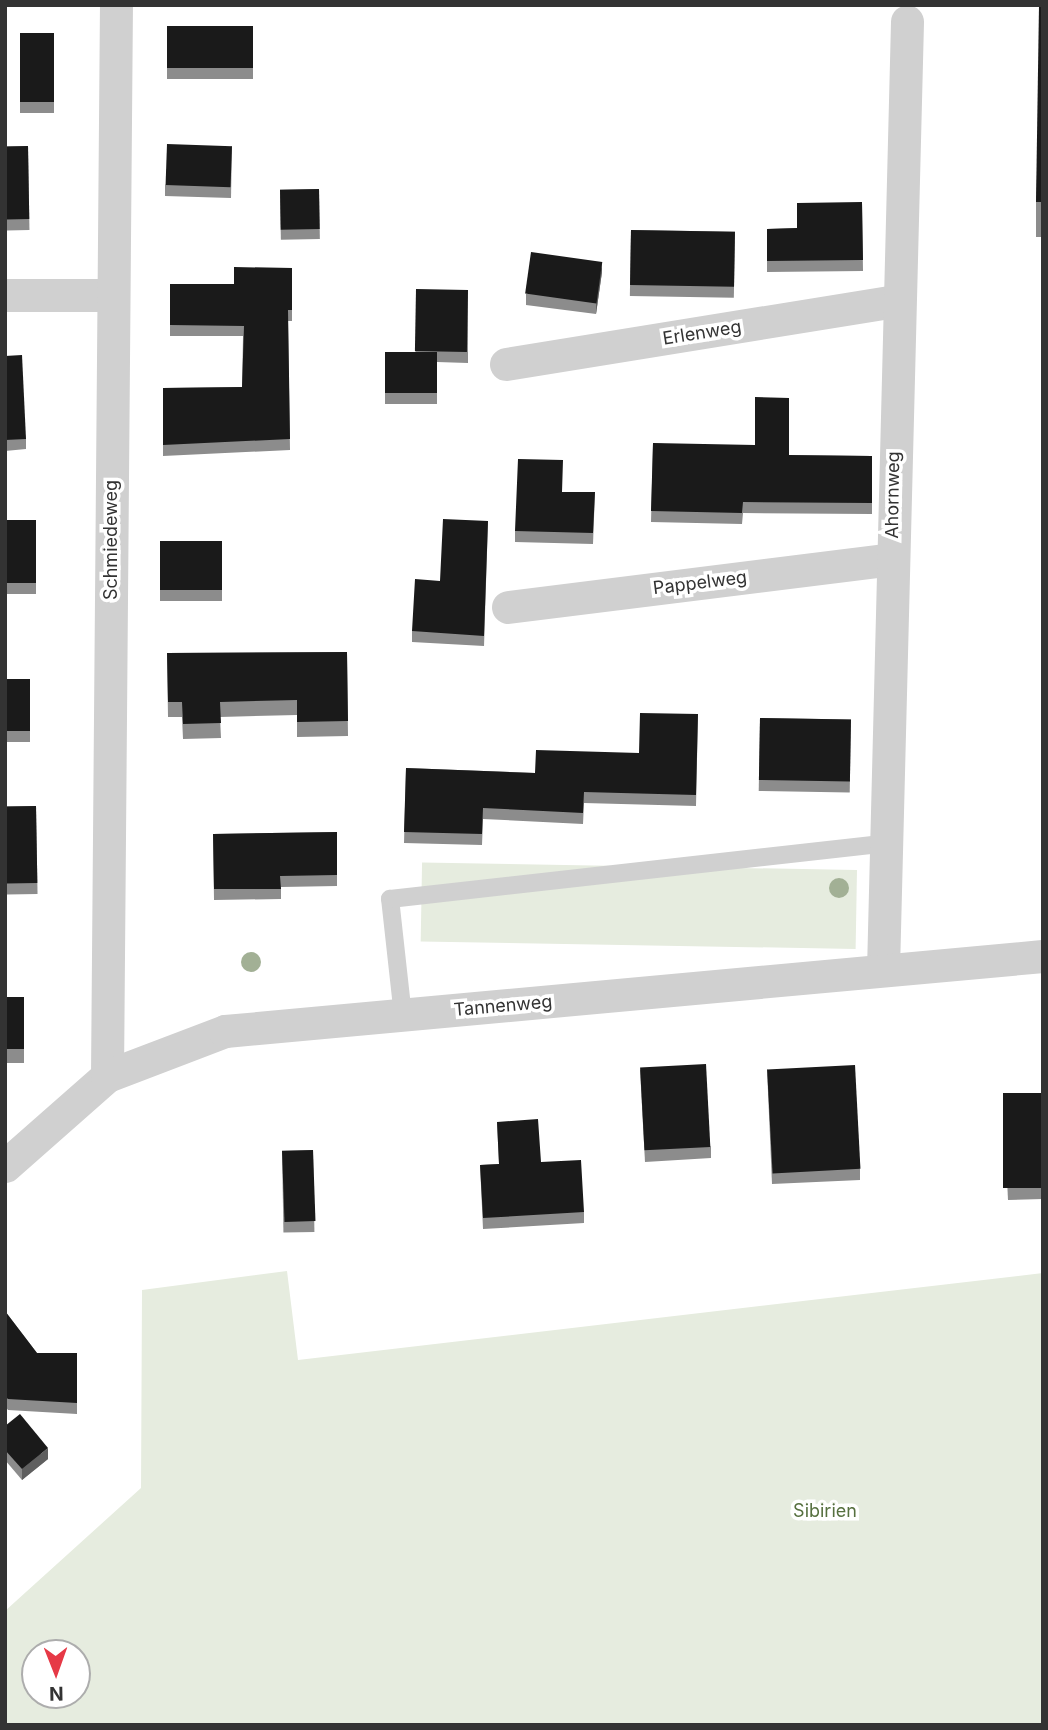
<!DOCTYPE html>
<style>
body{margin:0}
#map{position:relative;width:1048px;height:1730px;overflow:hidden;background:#fff;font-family:Inter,sans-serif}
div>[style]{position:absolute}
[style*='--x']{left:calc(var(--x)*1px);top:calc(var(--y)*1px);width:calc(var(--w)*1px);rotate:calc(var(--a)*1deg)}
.green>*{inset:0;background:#e6ecdf;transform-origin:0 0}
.lane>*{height:18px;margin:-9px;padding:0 9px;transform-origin:9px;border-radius:9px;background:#d0d0d0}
.street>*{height:33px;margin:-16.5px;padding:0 16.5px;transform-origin:16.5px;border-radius:16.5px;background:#d0d0d0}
.trees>*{width:20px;height:20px;margin:-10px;border-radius:50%;background:#a2b095}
.wall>*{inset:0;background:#8c8c8c;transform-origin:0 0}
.shaded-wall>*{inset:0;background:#5f5f5f}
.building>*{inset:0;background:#1a1a1a;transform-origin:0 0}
span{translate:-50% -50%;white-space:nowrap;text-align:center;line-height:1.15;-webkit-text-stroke:7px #fff;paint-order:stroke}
.street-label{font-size:18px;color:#333}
.park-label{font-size:18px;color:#56703f}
.frame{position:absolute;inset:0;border:7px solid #333;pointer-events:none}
.north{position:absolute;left:21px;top:1639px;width:70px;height:70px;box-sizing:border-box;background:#fff;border:2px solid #adadad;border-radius:50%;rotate:179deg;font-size:19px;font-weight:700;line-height:28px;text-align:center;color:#333}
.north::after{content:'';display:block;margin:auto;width:24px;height:32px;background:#e63946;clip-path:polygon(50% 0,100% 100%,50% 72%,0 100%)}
</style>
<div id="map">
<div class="green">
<div style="left:857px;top:870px;width:79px;height:435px;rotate:91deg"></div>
<div style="clip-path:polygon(evenodd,287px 1271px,298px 1360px,1043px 1273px,1043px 1725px,5px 1725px,5px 1611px,141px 1488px,142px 1290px,287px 1271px,35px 1653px,77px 1653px,77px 1695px,35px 1695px,35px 1653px)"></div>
</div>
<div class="lane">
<div style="--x:403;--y:1016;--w:118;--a:-96.3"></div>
<div style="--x:390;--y:899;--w:497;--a:-6.4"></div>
</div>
<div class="street">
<div style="--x:5;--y:295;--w:108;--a:0"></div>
<div style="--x:506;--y:364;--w:396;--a:-9.2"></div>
<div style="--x:508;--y:607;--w:387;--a:-7.1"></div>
<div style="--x:883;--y:970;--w:949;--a:-88.55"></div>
<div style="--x:107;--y:1076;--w:1071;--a:-89.52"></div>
<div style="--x:5;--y:1166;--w:136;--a:-41.4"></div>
<div style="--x:107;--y:1076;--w:126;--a:-20.9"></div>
<div style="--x:225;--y:1031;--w:821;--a:-5.24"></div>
</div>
<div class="trees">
<div style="left:839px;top:888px"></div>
<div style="left:251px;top:962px"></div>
</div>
<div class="wall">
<div style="clip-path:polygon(1043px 5px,1043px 237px,1036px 237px,1036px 202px)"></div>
<div style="left:167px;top:26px;width:86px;height:53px"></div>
<div style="left:20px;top:33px;width:34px;height:80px"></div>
<div style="left:28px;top:146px;width:84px;height:23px;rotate:89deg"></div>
<div style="clip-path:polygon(232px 146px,231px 198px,165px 196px,165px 185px)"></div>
<div style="left:319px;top:189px;width:50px;height:39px;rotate:89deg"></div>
<div style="clip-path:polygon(862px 202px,863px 271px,767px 272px,767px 229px,797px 228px)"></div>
<div style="left:631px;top:230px;width:104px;height:66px;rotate:1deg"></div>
<div style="clip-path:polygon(292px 268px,292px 321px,288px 321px,290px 450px,163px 456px,163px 388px,242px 387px,243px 336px,170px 336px,170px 284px,234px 284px)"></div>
<div style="clip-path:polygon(602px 272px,596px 314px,526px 305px,526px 294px)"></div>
<div style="clip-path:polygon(468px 290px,468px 363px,437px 362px,437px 404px,385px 404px,385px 352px,415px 352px)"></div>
<div style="clip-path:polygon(5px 356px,26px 439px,26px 449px,5px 451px)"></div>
<div style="clip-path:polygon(653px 443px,789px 455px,872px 456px,872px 514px,743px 513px,742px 524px,651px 522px)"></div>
<div style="clip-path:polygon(563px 492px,595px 492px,593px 544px,515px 542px,515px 531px)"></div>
<div style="left:5px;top:520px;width:31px;height:74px"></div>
<div style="clip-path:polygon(488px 521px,484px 646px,412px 642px,412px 631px,440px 581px)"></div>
<div style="left:160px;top:541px;width:62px;height:60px"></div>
<div style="clip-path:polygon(347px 652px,348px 736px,297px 737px,297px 715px,220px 717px,221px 738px,183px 739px,182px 717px,168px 717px,167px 653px)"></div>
<div style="left:5px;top:679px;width:25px;height:63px"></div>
<div style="clip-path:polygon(698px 714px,696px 806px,584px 803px,583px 824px,483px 819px,482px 845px,404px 843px,406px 768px,535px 773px,639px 753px)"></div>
<div style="left:760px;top:718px;width:91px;height:73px;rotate:1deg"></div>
<div style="left:36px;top:806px;width:88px;height:31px;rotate:89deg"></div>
<div style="clip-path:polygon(337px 832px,337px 886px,281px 887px,281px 899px,214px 900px,213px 834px)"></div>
<div style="left:24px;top:997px;width:66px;height:19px;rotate:90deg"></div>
<div style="clip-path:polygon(640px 1069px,711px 1147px,711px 1158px,645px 1162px)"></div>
<div style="clip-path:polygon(767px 1069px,860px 1169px,860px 1180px,772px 1184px)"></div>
<div style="clip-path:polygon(1043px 1093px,1043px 1199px,1008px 1200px,1003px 1096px)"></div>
<div style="clip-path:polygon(497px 1122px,541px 1162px,584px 1212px,584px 1223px,483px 1229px,480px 1165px,499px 1164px)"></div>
<div style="left:313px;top:1150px;width:82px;height:31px;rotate:89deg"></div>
<div style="clip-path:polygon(5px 1311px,37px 1353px,77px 1353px,77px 1414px,8px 1410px,5px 1406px)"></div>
<div style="clip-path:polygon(5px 1426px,48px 1459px,22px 1480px,5px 1460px)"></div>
</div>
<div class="shaded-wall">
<div style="clip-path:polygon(602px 262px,602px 272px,596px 314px,596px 304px)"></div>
<div style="clip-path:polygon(48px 1448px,48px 1459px,22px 1480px,22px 1469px)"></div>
</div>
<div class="building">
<div style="clip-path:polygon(1039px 5px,1043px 5px,1043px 202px,1036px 202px)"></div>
<div style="left:167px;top:26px;width:86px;height:42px"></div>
<div style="left:20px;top:33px;width:34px;height:69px"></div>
<div style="left:167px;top:144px;width:65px;height:41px;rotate:2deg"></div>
<div style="left:28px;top:146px;width:73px;height:23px;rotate:89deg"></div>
<div style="left:319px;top:189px;width:40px;height:39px;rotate:89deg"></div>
<div style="clip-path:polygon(862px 202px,863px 260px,767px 261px,767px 229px,797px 228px,797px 203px)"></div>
<div style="left:631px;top:230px;width:104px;height:55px;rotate:1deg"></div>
<div style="left:531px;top:252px;width:72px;height:42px;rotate:8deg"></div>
<div style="clip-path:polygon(234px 267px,292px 268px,292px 310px,288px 310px,290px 439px,163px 445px,163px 388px,242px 387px,244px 326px,170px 325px,170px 284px,234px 284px)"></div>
<div style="left:416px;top:289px;width:52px;height:62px;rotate:1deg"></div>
<div style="left:385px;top:352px;width:52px;height:41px"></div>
<div style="clip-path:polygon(22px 355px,26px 439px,5px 440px,5px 356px)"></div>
<div style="clip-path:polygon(755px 397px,789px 398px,789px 455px,872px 456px,872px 503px,743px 502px,742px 513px,651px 511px,653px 443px,755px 445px)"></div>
<div style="clip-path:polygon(518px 459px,563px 460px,562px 492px,595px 492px,593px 533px,515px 531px)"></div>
<div style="clip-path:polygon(443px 519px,488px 521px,484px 636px,412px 631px,415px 579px,440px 581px)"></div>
<div style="left:5px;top:520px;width:31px;height:63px"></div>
<div style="left:160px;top:541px;width:62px;height:49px"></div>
<div style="clip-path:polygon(347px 652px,348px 721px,297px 722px,297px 700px,220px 702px,221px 723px,183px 724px,182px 702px,168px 702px,167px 653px)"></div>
<div style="left:5px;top:679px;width:25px;height:52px"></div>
<div style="clip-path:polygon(640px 713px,698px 714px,696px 795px,584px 792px,583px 813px,483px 808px,482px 834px,404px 832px,406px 768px,535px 773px,536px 750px,639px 753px)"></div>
<div style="left:760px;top:718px;width:91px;height:62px;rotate:1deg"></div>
<div style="left:36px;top:806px;width:77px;height:31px;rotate:89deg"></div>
<div style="clip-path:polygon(337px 832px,337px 875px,280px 876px,281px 889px,214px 889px,213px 834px)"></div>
<div style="left:24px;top:997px;width:52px;height:19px;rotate:90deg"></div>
<div style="left:706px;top:1064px;width:83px;height:66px;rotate:87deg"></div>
<div style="left:855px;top:1065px;width:104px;height:88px;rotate:87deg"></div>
<div style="left:1043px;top:1093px;width:95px;height:40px;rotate:90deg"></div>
<div style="clip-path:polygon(538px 1119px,541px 1162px,581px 1160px,584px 1212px,483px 1218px,480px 1165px,499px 1164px,497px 1122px)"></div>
<div style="left:313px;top:1150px;width:71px;height:31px;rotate:88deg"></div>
<div style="clip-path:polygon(5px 1311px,37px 1353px,77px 1353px,77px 1403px,8px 1399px,5px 1396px)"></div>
<div style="clip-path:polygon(20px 1414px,48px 1448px,22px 1469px,5px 1450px,5px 1426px)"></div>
</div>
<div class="street-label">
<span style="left:702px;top:333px;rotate:-9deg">Erlenweg</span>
<span style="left:893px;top:495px;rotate:-89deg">Ahornweg</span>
<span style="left:111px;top:540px;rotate:-90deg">Schmiedeweg</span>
<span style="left:700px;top:583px;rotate:-7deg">Pappelweg</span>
<span style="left:503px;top:1006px;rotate:-5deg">Tannenweg</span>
</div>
<div class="park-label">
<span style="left:825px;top:1511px">Sibirien</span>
</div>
<div class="frame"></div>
<div class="north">N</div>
</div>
